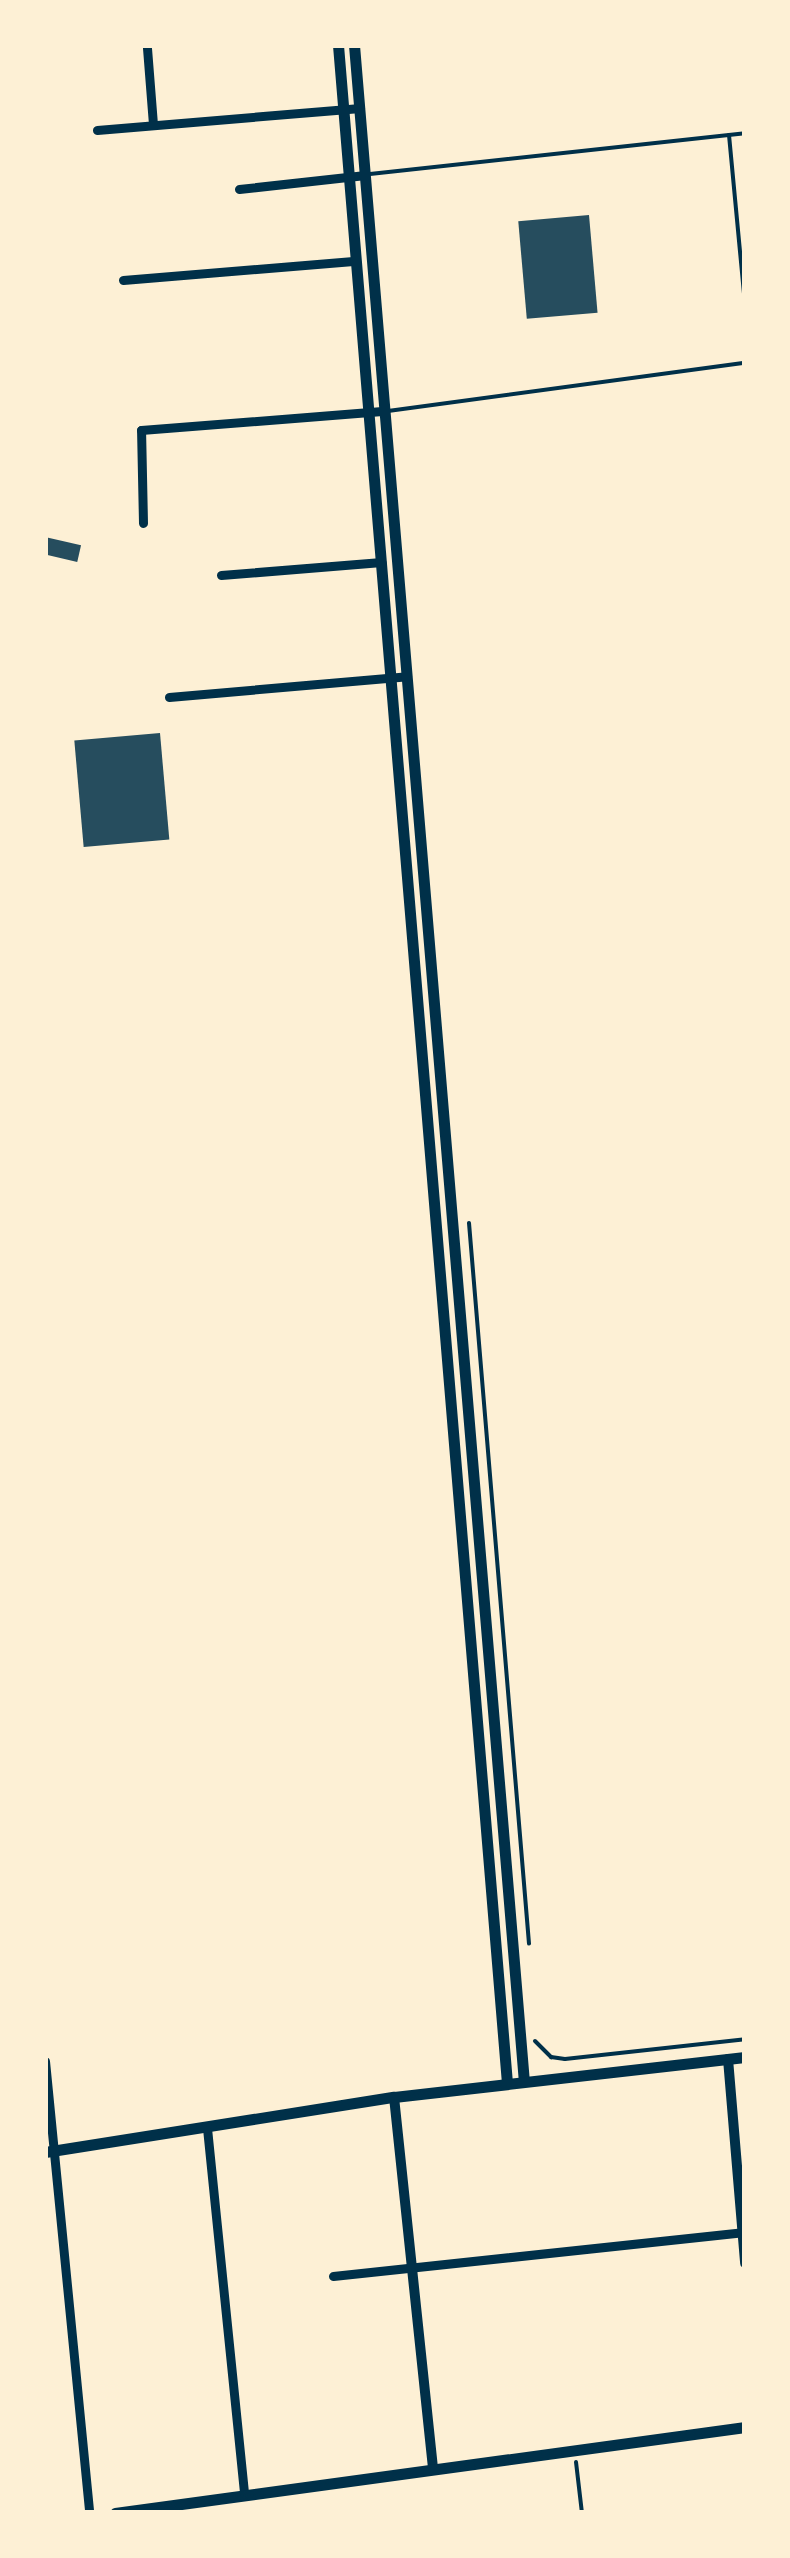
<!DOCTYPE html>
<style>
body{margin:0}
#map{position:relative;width:790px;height:2558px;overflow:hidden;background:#fdf0d5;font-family:"IBM Plex Sans",sans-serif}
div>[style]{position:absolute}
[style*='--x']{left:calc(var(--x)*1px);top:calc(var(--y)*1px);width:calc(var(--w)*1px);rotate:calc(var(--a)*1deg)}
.building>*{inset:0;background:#264d5e;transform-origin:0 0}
.path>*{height:4px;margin:-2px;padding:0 2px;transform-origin:2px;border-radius:2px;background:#003049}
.service>*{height:4px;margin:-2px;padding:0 2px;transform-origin:2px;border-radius:2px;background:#003049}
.minor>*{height:9px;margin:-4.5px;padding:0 4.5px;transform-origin:4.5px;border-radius:4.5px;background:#003049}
.tertiary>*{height:10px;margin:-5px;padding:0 5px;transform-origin:5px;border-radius:5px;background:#003049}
.secondary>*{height:11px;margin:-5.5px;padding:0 5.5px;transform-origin:5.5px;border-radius:5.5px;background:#003049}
span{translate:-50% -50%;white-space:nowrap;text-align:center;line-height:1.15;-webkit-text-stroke:8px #fdf0d5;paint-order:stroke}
.frame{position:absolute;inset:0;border:48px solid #fdf0d5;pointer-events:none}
</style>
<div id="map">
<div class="building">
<div style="left:589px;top:215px;width:98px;height:71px;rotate:85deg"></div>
<div style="left:45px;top:537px;width:37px;height:17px;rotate:13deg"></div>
<div style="left:160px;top:733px;width:107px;height:86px;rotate:85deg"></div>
</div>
<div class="path">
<div style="--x:469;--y:1223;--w:723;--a:85.24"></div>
<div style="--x:535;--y:2041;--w:23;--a:45"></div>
<div style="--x:551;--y:2057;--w:14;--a:8"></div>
<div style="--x:565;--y:2059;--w:181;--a:-6.3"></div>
<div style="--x:576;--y:2462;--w:51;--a:83.3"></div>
</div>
<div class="service">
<div style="--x:729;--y:135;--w:169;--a:84.6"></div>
<div style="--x:370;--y:174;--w:377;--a:-6.2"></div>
<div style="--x:388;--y:411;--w:360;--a:-7.7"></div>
</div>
<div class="minor">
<div style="--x:147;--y:48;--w:77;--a:85.5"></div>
<div style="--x:97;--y:130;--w:264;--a:-4.8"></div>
<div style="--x:239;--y:189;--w:127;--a:-6.3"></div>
<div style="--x:123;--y:280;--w:234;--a:-4.7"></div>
<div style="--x:143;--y:523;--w:93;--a:-91.2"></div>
<div style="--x:141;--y:430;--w:245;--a:-4.5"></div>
<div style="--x:221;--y:575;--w:161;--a:-4.6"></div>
<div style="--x:169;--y:697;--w:239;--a:-5"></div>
<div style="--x:45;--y:2061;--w:454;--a:84.4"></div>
<div style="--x:207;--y:2128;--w:366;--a:84.2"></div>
<div style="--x:333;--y:2276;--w:414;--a:-6.1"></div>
</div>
<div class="tertiary">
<div style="--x:728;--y:2059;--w:205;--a:85.2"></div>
<div style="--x:394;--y:2097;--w:371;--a:84"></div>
</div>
<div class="secondary">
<div style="--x:338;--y:45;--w:2046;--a:85.26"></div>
<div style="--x:354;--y:45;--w:2043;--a:85.23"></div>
<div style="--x:45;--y:2152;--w:353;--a:-9"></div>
<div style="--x:394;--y:2097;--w:353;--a:-6.5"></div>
<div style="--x:115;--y:2513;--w:636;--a:-7.77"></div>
</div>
<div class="frame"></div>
</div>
